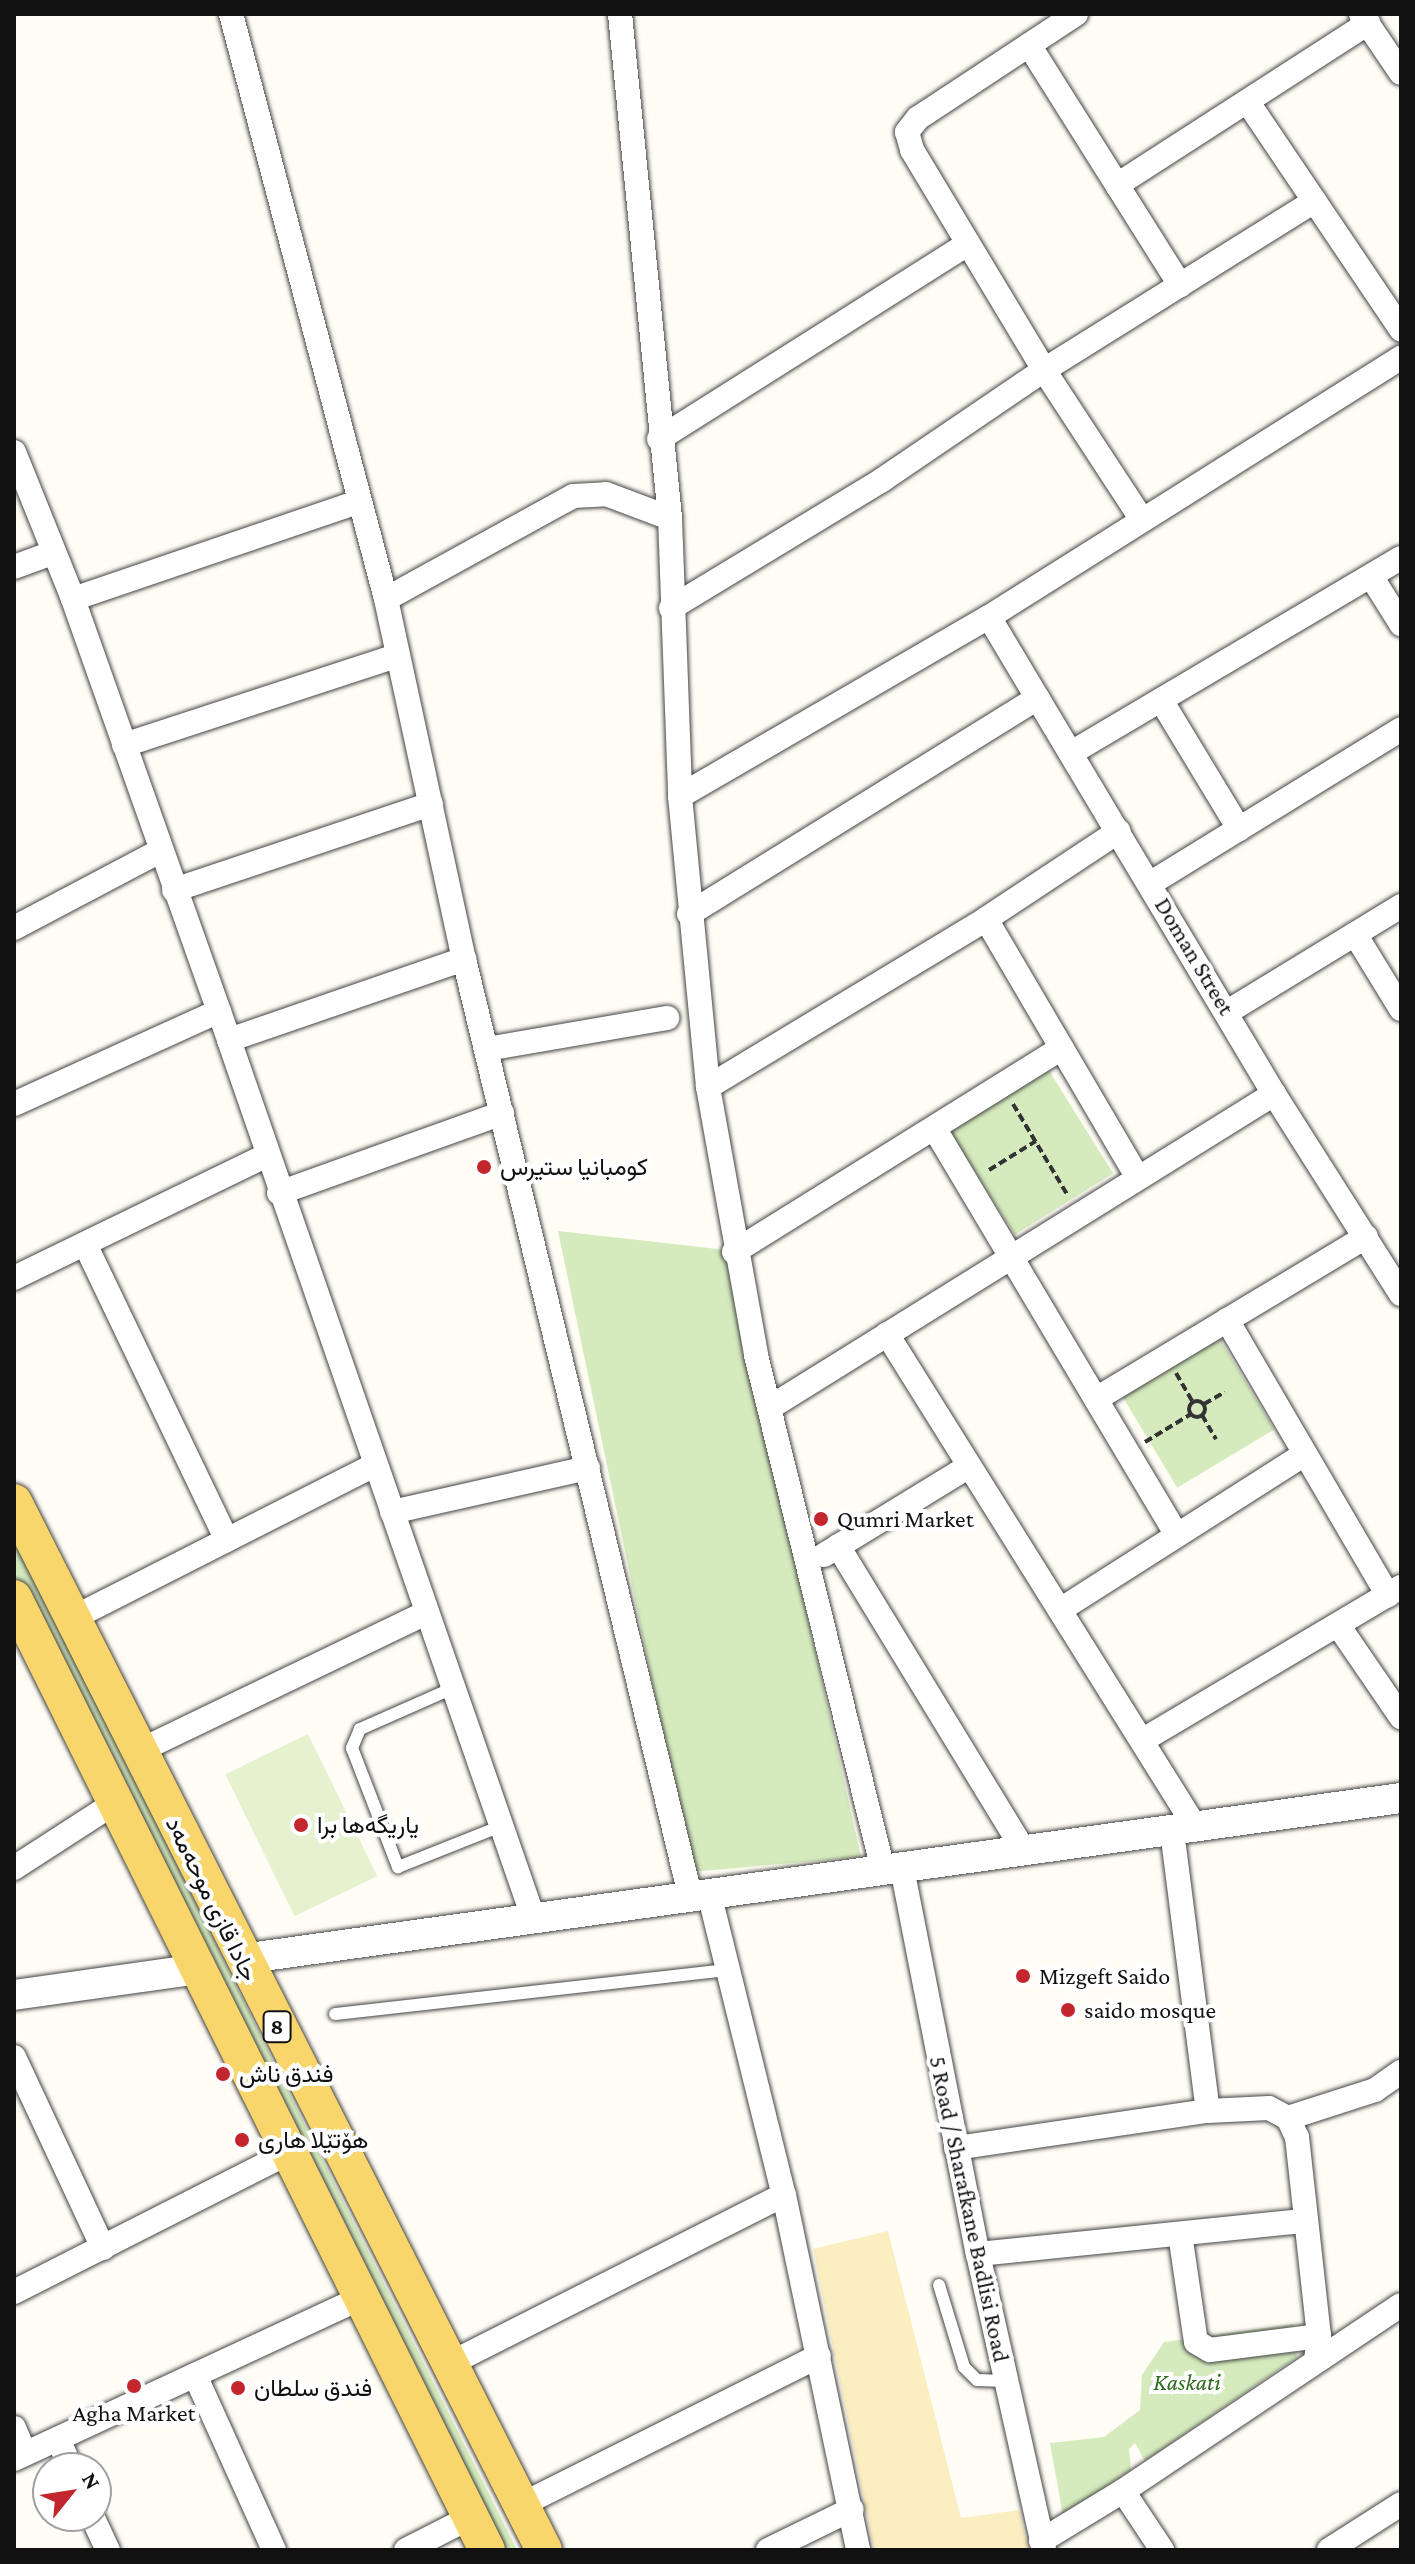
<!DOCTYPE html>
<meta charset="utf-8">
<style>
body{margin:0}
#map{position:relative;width:1415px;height:2564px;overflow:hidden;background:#fffdf5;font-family:"Crimson Pro",Vazirmatn,serif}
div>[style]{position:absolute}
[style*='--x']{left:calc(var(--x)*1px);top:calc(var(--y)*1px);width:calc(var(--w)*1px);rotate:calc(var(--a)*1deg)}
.green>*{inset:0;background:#d5ebbd;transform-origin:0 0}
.sand>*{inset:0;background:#fbeec1}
.pitch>*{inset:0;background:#e6f2cf;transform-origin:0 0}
.path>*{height:4px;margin-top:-2px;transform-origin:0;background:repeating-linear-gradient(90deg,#333 0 8px,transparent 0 12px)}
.path>.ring{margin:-2px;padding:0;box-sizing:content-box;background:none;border:4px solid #333;border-radius:50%}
.roads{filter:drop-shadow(0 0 2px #444) drop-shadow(0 0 2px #444)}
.service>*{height:12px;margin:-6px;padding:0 6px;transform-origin:6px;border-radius:6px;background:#fff}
.minor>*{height:24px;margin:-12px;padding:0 12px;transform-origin:12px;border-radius:12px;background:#fff}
.tertiary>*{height:30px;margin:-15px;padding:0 15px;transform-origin:15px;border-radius:15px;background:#fff}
.primary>*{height:36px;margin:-18px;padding:0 18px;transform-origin:18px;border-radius:18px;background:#f9d66b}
.dots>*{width:22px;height:22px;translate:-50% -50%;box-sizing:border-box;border:4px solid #fff;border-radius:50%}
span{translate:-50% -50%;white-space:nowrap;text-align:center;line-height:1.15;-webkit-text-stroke:8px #fff;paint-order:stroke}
.shield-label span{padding:2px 6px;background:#fff;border:2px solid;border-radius:6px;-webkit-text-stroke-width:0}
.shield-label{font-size:22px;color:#111;font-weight:700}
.street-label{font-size:24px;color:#111}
.poi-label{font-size:24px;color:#111}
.left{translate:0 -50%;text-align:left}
.park-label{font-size:24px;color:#2f6b1f;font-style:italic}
.frame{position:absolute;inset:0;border:16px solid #111;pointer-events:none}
.north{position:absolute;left:32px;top:2452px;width:80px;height:80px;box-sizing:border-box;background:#fff;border:2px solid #a0a0a0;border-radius:50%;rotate:60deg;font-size:22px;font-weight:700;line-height:32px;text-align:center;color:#111}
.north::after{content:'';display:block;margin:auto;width:28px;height:36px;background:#c4262e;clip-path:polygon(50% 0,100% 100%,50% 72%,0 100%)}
</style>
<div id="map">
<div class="green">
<div style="left:1048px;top:1069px;width:123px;height:116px;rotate:58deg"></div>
<div style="clip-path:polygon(558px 1231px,726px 1250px,861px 1857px,692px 1872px)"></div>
<div style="left:1218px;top:1336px;width:109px;height:113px;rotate:59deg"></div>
<div style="clip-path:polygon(14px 1533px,273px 2061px,517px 2550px,497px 2550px,14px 1574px)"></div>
<div style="clip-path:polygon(1293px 2324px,1297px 2357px,1145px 2461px,1135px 2443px,1129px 2449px,1131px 2470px,1063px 2516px,1050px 2443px,1104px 2437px,1140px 2410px,1142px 2375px,1164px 2342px)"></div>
</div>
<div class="sand">
<div style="clip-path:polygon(888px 2231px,961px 2518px,1019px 2510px,1029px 2550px,874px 2550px,813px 2249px)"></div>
</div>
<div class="pitch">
<div style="left:308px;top:1734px;width:158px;height:92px;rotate:64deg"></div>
</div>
<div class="path">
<div style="--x:1013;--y:1104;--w:107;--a:59.1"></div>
<div style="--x:989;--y:1170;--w:55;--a:-31.7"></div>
<div style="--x:1176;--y:1373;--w:34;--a:60"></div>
<div class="ring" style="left:1189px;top:1401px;width:12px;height:12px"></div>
<div style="--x:1204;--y:1404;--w:24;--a:-30"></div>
<div style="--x:1202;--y:1415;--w:28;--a:60"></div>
<div style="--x:1145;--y:1442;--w:54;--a:-31.3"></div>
</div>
<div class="roads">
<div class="service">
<div style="--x:453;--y:1688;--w:102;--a:156.2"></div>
<div style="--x:360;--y:1729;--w:21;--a:113"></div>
<div style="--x:352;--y:1748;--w:128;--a:68.9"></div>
<div style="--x:398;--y:1867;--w:111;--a:-21.7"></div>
<div style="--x:335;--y:2014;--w:395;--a:-6.4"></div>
<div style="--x:939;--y:2285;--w:86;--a:73"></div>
<div style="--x:964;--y:2367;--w:18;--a:45"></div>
<div style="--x:977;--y:2380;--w:29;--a:2"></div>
</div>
<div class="minor">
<div style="--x:231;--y:14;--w:605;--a:75.16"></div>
<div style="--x:386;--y:599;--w:368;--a:77.8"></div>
<div style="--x:464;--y:959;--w:963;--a:76.43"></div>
<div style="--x:620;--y:14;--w:506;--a:84.33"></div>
<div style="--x:670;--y:518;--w:278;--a:87.9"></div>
<div style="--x:680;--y:796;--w:292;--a:84.5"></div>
<div style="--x:708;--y:1087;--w:272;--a:79.8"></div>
<div style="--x:756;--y:1355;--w:530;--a:76.15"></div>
<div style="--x:1076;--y:14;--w:189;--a:146.6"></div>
<div style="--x:918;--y:118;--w:18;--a:128"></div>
<div style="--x:907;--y:132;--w:19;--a:74"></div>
<div style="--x:912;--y:150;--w:257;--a:59"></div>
<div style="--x:1044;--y:370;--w:179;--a:56.8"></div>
<div style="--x:1361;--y:14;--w:71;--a:55.9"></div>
<div style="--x:1029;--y:45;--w:284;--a:57.8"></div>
<div style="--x:1249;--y:104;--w:272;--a:56"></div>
<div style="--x:1117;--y:185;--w:299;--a:-32.8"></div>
<div style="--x:659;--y:439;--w:365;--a:-32.3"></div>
<div style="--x:14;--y:452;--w:158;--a:68.1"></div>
<div style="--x:73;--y:599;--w:468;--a:70.5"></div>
<div style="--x:229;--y:1040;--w:928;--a:70.88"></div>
<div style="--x:14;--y:567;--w:40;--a:-20.2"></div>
<div style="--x:1371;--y:576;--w:57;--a:58"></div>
<div style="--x:73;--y:599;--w:301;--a:-18.8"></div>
<div style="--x:386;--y:599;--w:213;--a:-28.8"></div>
<div style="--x:573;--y:496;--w:33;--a:-3"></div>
<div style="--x:606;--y:494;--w:68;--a:20.6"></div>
<div style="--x:671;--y:608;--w:247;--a:-31.2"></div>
<div style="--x:882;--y:480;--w:196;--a:-34.2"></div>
<div style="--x:1044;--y:370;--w:319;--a:-32"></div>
<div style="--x:989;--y:617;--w:556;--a:59.14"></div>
<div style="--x:1274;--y:1094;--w:237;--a:57.6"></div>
<div style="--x:1161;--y:700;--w:151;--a:58.8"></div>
<div style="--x:124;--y:745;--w:286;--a:-18.1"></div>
<div style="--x:1071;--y:753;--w:383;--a:-30.6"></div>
<div style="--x:680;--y:796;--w:357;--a:-30.1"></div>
<div style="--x:989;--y:617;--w:487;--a:-32.2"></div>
<div style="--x:1151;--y:883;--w:294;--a:-31.6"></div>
<div style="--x:174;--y:890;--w:271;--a:-18.5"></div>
<div style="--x:689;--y:914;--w:410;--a:-31.8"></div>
<div style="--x:986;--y:919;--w:300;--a:59.6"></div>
<div style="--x:14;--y:928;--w:165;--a:-27.8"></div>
<div style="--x:1355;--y:934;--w:88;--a:58.5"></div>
<div style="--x:1229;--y:1011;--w:202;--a:-31.4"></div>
<div style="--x:229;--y:1040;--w:249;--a:-19"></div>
<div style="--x:487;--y:1049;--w:183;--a:-9.8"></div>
<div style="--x:708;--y:1087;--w:325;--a:-31.1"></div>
<div style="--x:986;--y:919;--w:159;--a:-33.5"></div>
<div style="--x:14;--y:1104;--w:225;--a:-24.4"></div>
<div style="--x:936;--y:1131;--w:470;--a:59.2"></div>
<div style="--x:279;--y:1193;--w:237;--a:-19.7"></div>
<div style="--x:85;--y:1244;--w:328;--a:64.4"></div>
<div style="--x:734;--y:1252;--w:386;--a:-31.9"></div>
<div style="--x:14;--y:1278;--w:281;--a:-25.9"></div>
<div style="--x:1227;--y:1320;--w:319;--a:59.7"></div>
<div style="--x:887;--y:1334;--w:583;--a:57.97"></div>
<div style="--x:1096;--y:1399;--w:315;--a:-31"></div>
<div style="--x:769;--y:1408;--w:595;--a:-31.87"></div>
<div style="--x:392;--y:1512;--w:201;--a:-12.7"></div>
<div style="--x:838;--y:1546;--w:357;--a:58.6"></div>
<div style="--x:824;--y:1555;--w:170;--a:-31.5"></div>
<div style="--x:1060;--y:1610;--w:290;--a:-32.5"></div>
<div style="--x:73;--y:1618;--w:339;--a:-26.9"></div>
<div style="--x:1338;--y:1625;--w:112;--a:55.6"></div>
<div style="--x:1143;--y:1740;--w:300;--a:-30.7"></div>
<div style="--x:139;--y:1751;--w:318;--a:-25.7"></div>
<div style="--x:1172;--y:1831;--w:282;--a:82.7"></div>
<div style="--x:14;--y:1868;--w:121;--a:-32.9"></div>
<div style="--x:902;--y:1868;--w:393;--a:78.9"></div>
<div style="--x:978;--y:2254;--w:303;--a:77.4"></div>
<div style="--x:709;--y:1893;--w:311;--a:76.1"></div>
<div style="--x:784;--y:2195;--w:363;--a:78.2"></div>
<div style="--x:14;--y:2057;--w:211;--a:65"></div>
<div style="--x:1288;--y:2118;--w:91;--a:-17.8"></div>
<div style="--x:1375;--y:2090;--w:32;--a:-35"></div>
<div style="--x:956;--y:2148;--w:255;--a:-8.4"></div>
<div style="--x:1208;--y:2111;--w:61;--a:-2.8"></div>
<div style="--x:1269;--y:2108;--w:21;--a:28"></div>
<div style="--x:1288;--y:2118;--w:21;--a:65"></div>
<div style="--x:1297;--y:2137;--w:200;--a:83.7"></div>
<div style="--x:1319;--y:2336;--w:25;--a:97"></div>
<div style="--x:1180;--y:2234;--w:109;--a:81.6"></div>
<div style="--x:1196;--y:2342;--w:16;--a:30"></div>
<div style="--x:1210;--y:2350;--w:110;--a:-7.3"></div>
<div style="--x:978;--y:2254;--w:329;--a:-5.8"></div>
<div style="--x:14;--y:2292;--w:309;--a:-26.9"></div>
<div style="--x:451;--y:2363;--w:373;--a:-26.8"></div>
<div style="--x:195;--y:2375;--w:192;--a:65.7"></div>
<div style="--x:14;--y:2428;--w:28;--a:67"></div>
<div style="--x:58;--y:2439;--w:32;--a:66"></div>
<div style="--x:14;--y:2459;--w:385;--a:-24.9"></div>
<div style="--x:1123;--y:2491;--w:71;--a:56.5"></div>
<div style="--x:521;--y:2505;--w:333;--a:-26.6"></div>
<div style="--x:92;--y:2516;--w:38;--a:65"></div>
<div style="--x:1041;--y:2541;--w:96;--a:-31.4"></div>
<div style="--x:1123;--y:2491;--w:334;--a:-33.8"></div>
<div style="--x:406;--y:2550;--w:73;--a:-26.9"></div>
<div style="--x:768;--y:2550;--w:93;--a:-26"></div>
<div style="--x:1329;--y:2550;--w:85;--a:-32.6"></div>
</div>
<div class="tertiary">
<div style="--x:242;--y:1959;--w:1170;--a:-7.91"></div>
<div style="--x:14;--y:1995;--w:187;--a:-8"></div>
</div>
<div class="primary">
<div style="--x:14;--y:1502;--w:1174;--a:63.17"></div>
<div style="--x:14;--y:1598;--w:1063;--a:63.58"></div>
</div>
</div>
<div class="dots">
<div style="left:484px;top:1167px;background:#c4262e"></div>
<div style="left:821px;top:1519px;background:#c4262e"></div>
<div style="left:301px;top:1825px;background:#c4262e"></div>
<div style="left:1023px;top:1976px;background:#c4262e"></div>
<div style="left:1068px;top:2010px;background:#c4262e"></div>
<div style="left:223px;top:2074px;background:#c4262e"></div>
<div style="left:242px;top:2140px;background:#c4262e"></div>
<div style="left:134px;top:2386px;background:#c4262e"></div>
<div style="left:238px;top:2388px;background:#c4262e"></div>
</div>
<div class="shield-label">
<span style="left:277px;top:2027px">8</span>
</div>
<div class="street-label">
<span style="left:1195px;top:956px;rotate:59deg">Doman Street</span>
<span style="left:212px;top:1899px;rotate:64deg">جادا قازی موحەمەد</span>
<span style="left:970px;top:2209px;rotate:78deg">5 Road / Sharafkane Badlisi Road</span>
</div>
<div class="poi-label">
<span class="left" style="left:500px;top:1167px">كومبانيا ستيرس</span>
<span class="left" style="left:837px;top:1519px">Qumri Market</span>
<span class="left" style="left:317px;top:1825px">یاریگەها برا</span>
<span class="left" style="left:1039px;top:1976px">Mizgeft Saido</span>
<span class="left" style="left:1084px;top:2010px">saido mosque</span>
<span class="left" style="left:239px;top:2074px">فندق ناش</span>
<span class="left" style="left:258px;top:2140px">هۆتێلا هاری</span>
<span class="left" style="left:254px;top:2388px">فندق سلطان</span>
<span style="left:134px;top:2413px">Agha Market</span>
</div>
<div class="park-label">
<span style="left:1187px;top:2382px">Kaskati</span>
</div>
<div class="frame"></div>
<div class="north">N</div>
</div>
